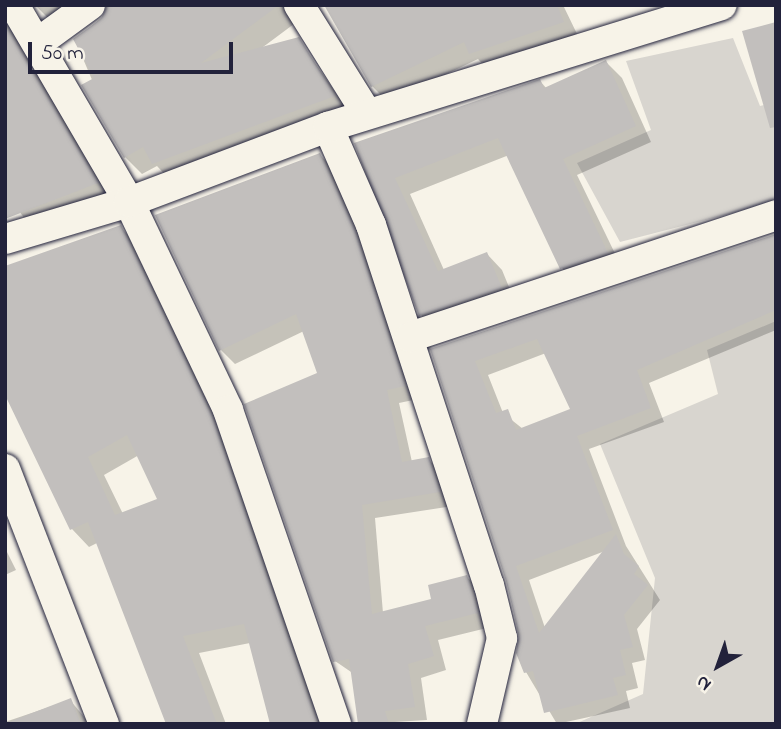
<!DOCTYPE html>
<style>
body{margin:0}
#map{position:relative;width:781px;height:729px;overflow:hidden;background:#f7f3e8;font-family:"Indie Flower",sans-serif}
div>[style]{position:absolute}
[style*='--x']{left:calc(var(--x)*1px);top:calc(var(--y)*1px);width:calc(var(--w)*1px);rotate:calc(var(--a)*1deg)}
.green>*{inset:0;background:#d8d5cf}
.shadow>*{inset:0;background:#0003}
.building>*{inset:0;background:#c2bfbd}
.roads{filter:drop-shadow(0 0 2px #22223b) drop-shadow(0 0 2px #22223b)}
.street>*{height:30px;margin:-15px;padding:0 15px;transform-origin:15px;border-radius:15px;background:#f7f3e8}
span{translate:-50% -50%;white-space:nowrap;text-align:center;line-height:1.15;-webkit-text-stroke:5px #f7f3e8;paint-order:stroke}
.frame{position:absolute;inset:0;border:7px solid #22223b;pointer-events:none}
.north{position:absolute;left:683px;top:631px;width:70px;height:70px;-webkit-text-stroke:5px #f7f3e8;paint-order:stroke;rotate:220deg;font-size:19px;font-weight:700;line-height:28px;text-align:center;color:#22223b}
.north::after{content:'';display:block;margin:auto;width:24px;height:32px;background:#22223b;clip-path:polygon(50% 0,100% 100%,50% 72%,0 100%)}
.scale{position:absolute;left:28px;top:42px;width:205px;height:32px;box-sizing:border-box;border:4px solid #22223b;border-top:0;padding-left:9px;font-size:21px;line-height:24px;white-space:nowrap;color:#22223b;-webkit-text-stroke:5px #f7f3e8;paint-order:stroke}
</style>
<div id="map">
<div class="green">
<div style="clip-path:polygon(733px 38px,760px 106px,776px 102px,776px 202px,620px 242px,577px 163px,651px 130px,626px 61px)"></div>
<div style="clip-path:polygon(776px 321px,776px 724px,575px 724px,643px 694px,655px 578px,600px 444px,718px 394px,707px 350px)"></div>
</div>
<div class="shadow">
<div style="clip-path:polygon(5px 5px,103px 5px,55px 25px,36px 6px)"></div>
<div style="clip-path:polygon(138px 5px,286px 5px,298px 21px,259px 50px,298px 39px,350px 113px,170px 180px,157px 166px,142px 174px,125px 157px,75px 40px,107px 13px)"></div>
<div style="clip-path:polygon(328px 5px,563px 5px,579px 38px,487px 69px,478px 59px,388px 102px,372px 86px)"></div>
<div style="clip-path:polygon(5px 17px,113px 200px,35px 231px,5px 194px)"></div>
<div style="clip-path:polygon(606px 62px,622px 78px,651px 142px,577px 175px,622px 268px,577px 283px,562px 268px,509px 155px,410px 194px,444px 270px,487px 254px,502px 270px,516px 304px,436px 330px,421px 315px,357px 144px,540px 81px,547px 89px)"></div>
<div style="clip-path:polygon(320px 155px,334px 169px,368px 247px,418px 399px,399px 403px,412px 462px,428px 459px,442px 473px,453px 506px,375px 518px,383px 613px,434px 600px,467px 577px,481px 591px,491px 627px,438px 640px,446px 670px,421px 678px,427px 720px,363px 724px,354px 674px,335px 661px,319px 374px,304px 331px,235px 364px,221px 350px)"></div>
<div style="clip-path:polygon(evenodd,120px 227px,138px 245px,229px 436px,329px 724px,272px 724px,250px 643px,199px 653px,226px 724px,168px 724px,97px 543px,89px 547px,72px 529px,120px 227px,139px 455px,159px 500px,123px 514px,104px 475px,139px 455px)"></div>
<div style="clip-path:polygon(evenodd,776px 235px,776px 330px,649px 383px,664px 422px,589px 449px,626px 546px,660px 600px,637px 629px,645px 660px,632px 663px,638px 688px,626px 691px,630px 708px,557px 724px,526px 672px,507px 579px,432px 350px,776px 235px,546px 353px,572px 410px,523px 429px,503px 413px,488px 375px,546px 353px,776px 235px,605px 551px,545px 628px,529px 580px,605px 551px)"></div>
<div style="clip-path:polygon(5px 548px,16px 570px,5px 575px)"></div>
<div style="clip-path:polygon(70px 700px,90px 724px,5px 724px,5px 722px)"></div>
</div>
<div class="building">
<div style="clip-path:polygon(107px 5px,279px 5px,201px 63px,299px 37px,335px 96px,152px 164px,143px 147px,124px 158px,81px 85px,94px 78px,73px 39px,101px 19px)"></div>
<div style="clip-path:polygon(324px 5px,557px 5px,564px 22px,469px 54px,464px 42px,371px 87px)"></div>
<div style="clip-path:polygon(776px 22px,776px 127px,770px 128px,742px 31px)"></div>
<div style="clip-path:polygon(5px 25px,98px 183px,5px 219px)"></div>
<div style="clip-path:polygon(606px 60px,636px 126px,563px 159px,608px 253px,560px 269px,498px 138px,395px 178px,438px 271px,487px 252px,502px 288px,419px 316px,354px 143px,540px 79px,544px 88px)"></div>
<div style="clip-path:polygon(320px 153px,355px 231px,405px 386px,387px 390px,402px 462px,429px 457px,440px 492px,362px 505px,372px 614px,431px 599px,428px 585px,467px 575px,478px 613px,425px 626px,434px 656px,408px 664px,415px 707px,385px 711px,389px 724px,358px 724px,349px 659px,333px 662px,244px 404px,317px 373px,296px 314px,219px 351px,155px 215px)"></div>
<div style="clip-path:polygon(evenodd,121px 225px,212px 417px,317px 724px,270px 724px,244px 624px,183px 636px,217px 724px,166px 724px,88px 522px,70px 530px,5px 395px,5px 266px,121px 225px,127px 435px,157px 499px,115px 515px,88px 457px,127px 435px)"></div>
<div style="clip-path:polygon(evenodd,776px 234px,776px 310px,637px 370px,651px 408px,577px 436px,613px 530px,516px 566px,539px 633px,616px 534px,624px 554px,639px 566px,634px 574px,648px 585px,624px 615px,633px 647px,620px 650px,626px 675px,613px 678px,618px 695px,544px 713px,533px 671px,524px 673px,516px 653px,519px 634px,506px 581px,430px 349px,776px 234px,537px 339px,570px 409px,516px 430px,508px 409px,496px 413px,475px 361px,537px 339px)"></div>
<div style="clip-path:polygon(71px 698px,81px 724px,10px 724px,9px 722px)"></div>
</div>
<div class="roads">
<div class="street">
<div style="--x:14;--y:5;--w:228;--a:59.7"></div>
<div style="--x:129;--y:202;--w:230;--a:64.5"></div>
<div style="--x:228;--y:410;--w:332;--a:71"></div>
<div style="--x:299;--y:5;--w:128;--a:58"></div>
<div style="--x:39;--y:42;--w:63;--a:-36"></div>
<div style="--x:328;--y:127;--w:107;--a:66.3"></div>
<div style="--x:371;--y:225;--w:379;--a:71.9"></div>
<div style="--x:489;--y:585;--w:55;--a:76.2"></div>
<div style="--x:502;--y:638;--w:88;--a:103.1"></div>
<div style="--x:5;--y:239;--w:129;--a:-16.6"></div>
<div style="--x:129;--y:202;--w:213;--a:-20.7"></div>
<div style="--x:328;--y:127;--w:412;--a:-17.2"></div>
<div style="--x:410;--y:337;--w:386;--a:-18.4"></div>
<div style="--x:5;--y:469;--w:274;--a:68.8"></div>
</div>
</div>
<div class="frame"></div>
<div class="north">N</div>
<div class="scale">50 m</div>
</div>
